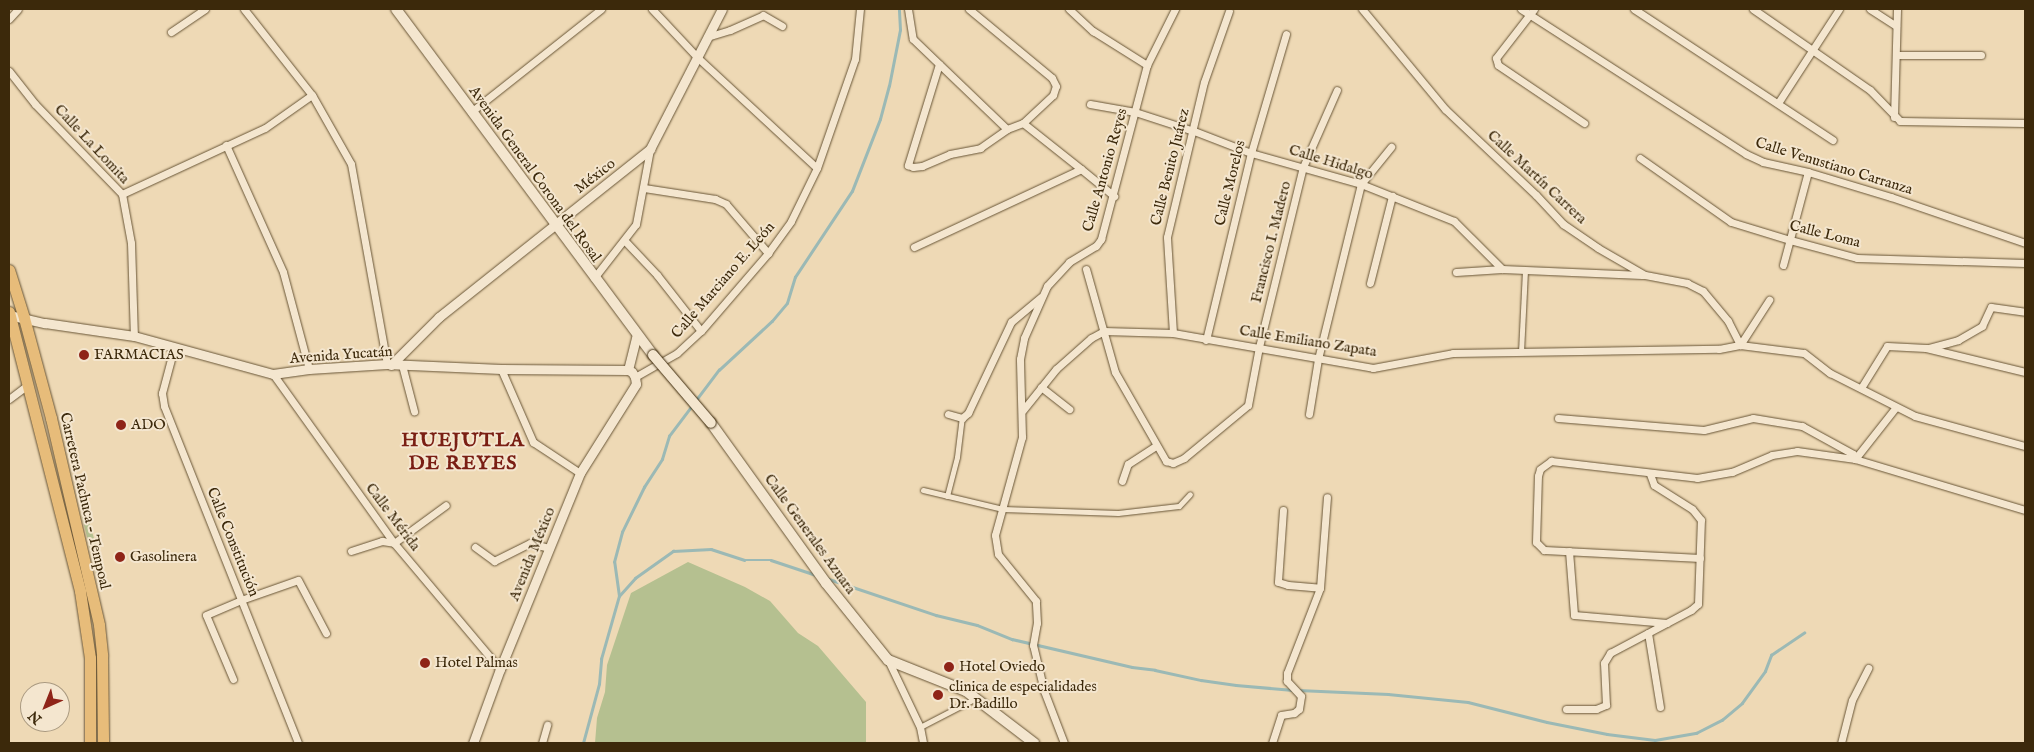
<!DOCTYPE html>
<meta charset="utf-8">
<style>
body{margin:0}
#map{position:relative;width:2034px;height:752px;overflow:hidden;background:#eed9b5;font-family:"IM FELL English",serif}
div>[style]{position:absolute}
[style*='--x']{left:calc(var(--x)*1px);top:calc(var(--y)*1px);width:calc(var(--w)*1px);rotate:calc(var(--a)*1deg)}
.green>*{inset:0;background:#b5c090}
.stream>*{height:2.5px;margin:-1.25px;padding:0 1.25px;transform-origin:1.25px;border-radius:1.25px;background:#9bb9b5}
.roads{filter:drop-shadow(0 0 1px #685536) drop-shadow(0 0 1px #685536)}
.pedestrian>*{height:5px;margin:-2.5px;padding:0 2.5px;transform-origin:2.5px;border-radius:2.5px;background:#f4e6cf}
.minor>*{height:7px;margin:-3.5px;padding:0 3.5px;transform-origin:3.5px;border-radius:3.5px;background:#f4e6cf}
.tertiary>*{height:9px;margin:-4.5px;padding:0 4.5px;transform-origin:4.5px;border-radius:4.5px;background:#f4e6cf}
.secondary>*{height:10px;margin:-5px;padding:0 5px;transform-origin:5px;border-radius:5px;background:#f4e6cf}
.primary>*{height:11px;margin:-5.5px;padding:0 5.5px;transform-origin:5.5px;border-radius:5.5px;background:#e7bc7a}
.bridges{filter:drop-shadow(0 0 1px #3c290b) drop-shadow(0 0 1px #3c290b)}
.secondary-bridge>*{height:10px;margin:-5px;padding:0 5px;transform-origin:5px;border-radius:5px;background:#f4e6cf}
.dots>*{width:14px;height:14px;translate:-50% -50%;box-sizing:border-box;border:2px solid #f4e6cf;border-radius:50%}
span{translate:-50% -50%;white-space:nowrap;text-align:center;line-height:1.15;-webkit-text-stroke:4px #f4e6cf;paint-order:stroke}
.street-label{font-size:15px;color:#3c290b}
.poi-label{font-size:15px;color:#3c290b}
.left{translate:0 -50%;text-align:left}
.district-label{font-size:20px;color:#7a1f14;font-weight:700;letter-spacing:1px}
.frame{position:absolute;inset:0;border:10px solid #3c290b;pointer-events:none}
.north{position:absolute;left:20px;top:682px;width:50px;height:50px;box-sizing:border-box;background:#f4e6cf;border:1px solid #aa9a81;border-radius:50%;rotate:224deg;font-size:14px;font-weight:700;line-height:20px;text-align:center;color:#3c290b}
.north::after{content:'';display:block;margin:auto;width:18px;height:22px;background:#8f2418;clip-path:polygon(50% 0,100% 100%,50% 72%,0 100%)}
</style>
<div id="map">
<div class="green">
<div style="clip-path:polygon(82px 517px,89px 522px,102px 564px,103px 572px,98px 581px)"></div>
<div style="clip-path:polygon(688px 562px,745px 587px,770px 601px,798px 633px,818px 646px,866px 702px,866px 743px,595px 743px,597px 718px,605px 692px,607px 665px,631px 593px)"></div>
</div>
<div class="stream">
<div style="--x:696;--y:400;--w:38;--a:-53"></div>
<div style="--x:719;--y:370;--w:72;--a:-42.8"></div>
<div style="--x:772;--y:321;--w:23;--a:-50"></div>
<div style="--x:787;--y:303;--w:27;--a:-73"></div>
<div style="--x:795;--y:277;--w:103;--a:-56.5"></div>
<div style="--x:852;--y:191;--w:77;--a:-68.7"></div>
<div style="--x:880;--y:119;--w:34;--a:-75"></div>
<div style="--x:889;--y:86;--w:57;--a:-78.9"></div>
<div style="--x:900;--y:30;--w:21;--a:-93"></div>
<div style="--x:826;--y:578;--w:116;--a:18.6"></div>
<div style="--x:936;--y:615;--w:42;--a:13.7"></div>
<div style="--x:977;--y:625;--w:38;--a:22"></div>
<div style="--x:1012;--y:639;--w:123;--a:13.1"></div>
<div style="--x:1132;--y:667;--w:23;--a:7"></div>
<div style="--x:1155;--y:670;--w:47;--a:12.3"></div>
<div style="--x:1201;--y:680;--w:35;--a:8"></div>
<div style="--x:1236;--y:685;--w:57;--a:5"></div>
<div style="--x:619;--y:596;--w:24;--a:-48"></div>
<div style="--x:635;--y:578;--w:47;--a:-35.4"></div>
<div style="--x:673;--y:551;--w:38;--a:-3"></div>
<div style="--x:711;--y:549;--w:35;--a:18"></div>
<div style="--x:744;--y:560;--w:27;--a:0"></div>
<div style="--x:771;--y:560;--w:47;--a:18.4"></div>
<div style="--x:1298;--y:690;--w:90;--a:2.5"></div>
<div style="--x:1388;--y:694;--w:80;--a:5.7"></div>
<div style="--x:1468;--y:702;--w:81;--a:14.2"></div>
<div style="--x:1547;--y:722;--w:61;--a:11.3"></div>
<div style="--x:1607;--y:734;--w:48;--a:7.1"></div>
<div style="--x:1655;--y:740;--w:42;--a:-9.7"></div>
<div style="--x:1696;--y:733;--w:29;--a:-27"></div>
<div style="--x:1722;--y:720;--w:26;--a:-40"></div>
<div style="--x:1742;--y:703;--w:39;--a:-54"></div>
<div style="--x:1765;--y:671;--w:17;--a:-69"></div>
<div style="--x:1771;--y:655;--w:40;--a:-34"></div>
<div style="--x:583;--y:743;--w:61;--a:-74.8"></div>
<div style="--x:599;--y:684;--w:25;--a:-85"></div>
<div style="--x:601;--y:659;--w:66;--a:-74.1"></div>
<div style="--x:619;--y:596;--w:34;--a:-98"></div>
<div style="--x:614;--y:562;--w:31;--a:-75"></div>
<div style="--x:622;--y:532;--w:50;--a:-63.9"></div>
<div style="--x:644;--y:487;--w:33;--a:-57"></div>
<div style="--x:662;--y:459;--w:24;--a:-73"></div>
<div style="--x:669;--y:436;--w:40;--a:-53"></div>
</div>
<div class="roads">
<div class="pedestrian">
<div style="--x:1521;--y:352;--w:82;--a:-87.2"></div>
<div style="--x:923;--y:490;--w:82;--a:13.4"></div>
<div style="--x:1003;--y:509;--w:115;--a:2"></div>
<div style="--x:1118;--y:513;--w:61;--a:-6.5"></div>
<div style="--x:1179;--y:506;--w:16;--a:-47"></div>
<div style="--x:947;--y:496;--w:40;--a:-75.6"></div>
<div style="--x:957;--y:457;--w:39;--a:-83"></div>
<div style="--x:920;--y:727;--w:61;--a:-27.4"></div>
</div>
<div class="minor">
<div style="--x:244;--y:9;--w:110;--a:51.7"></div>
<div style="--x:312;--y:95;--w:79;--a:60.5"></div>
<div style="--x:351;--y:164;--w:203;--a:79.8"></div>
<div style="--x:652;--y:9;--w:66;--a:46.8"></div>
<div style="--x:697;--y:57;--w:163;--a:42.8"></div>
<div style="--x:908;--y:9;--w:30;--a:81"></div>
<div style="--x:913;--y:39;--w:130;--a:43.8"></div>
<div style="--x:1069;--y:9;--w:33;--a:43"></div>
<div style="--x:1093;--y:31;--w:64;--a:32.2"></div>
<div style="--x:1362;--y:9;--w:130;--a:50.3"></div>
<div style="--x:1445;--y:109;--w:125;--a:43.4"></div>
<div style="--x:1536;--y:195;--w:40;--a:47"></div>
<div style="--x:1563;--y:224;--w:42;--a:34.4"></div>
<div style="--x:1598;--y:248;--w:54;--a:29.9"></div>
<div style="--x:1645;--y:275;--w:43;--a:10.8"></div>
<div style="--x:1687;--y:283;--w:18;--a:27"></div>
<div style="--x:1703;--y:291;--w:39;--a:50"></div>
<div style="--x:1728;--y:321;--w:27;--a:63"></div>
<div style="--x:1521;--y:9;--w:268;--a:32.8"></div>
<div style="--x:1746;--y:154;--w:19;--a:25"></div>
<div style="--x:1763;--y:162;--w:46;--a:12.5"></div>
<div style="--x:1808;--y:172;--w:87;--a:16.8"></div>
<div style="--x:1891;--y:197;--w:142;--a:18.9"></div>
<div style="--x:1534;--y:9;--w:62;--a:127.8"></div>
<div style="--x:1496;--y:58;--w:7;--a:74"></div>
<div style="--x:1498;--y:65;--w:104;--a:34"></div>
<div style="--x:1634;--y:9;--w:238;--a:33.4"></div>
<div style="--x:1753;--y:9;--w:142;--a:34.7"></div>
<div style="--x:1870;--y:90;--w:43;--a:45.9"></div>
<div style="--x:1900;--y:121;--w:125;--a:0.9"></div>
<div style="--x:1870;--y:9;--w:31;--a:33"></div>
<div style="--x:9;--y:19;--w:13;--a:-48"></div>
<div style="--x:171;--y:32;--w:41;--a:-34.1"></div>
<div style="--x:707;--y:37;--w:24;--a:-17"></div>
<div style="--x:730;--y:30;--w:36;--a:-24"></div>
<div style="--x:763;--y:15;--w:22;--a:30"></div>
<div style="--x:1897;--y:55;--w:84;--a:0"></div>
<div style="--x:939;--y:64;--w:106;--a:107.1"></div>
<div style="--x:908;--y:165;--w:5;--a:22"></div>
<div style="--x:913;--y:167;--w:9;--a:-6"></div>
<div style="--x:922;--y:166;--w:30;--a:-23"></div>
<div style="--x:950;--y:154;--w:31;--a:-11"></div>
<div style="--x:980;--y:148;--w:33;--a:-35"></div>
<div style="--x:1007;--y:129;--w:17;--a:-21"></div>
<div style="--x:1023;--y:123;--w:41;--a:-43"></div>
<div style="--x:1053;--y:95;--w:9;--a:-72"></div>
<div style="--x:1056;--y:86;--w:9;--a:-117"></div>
<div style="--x:1052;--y:78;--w:108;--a:-140.3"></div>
<div style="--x:9;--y:71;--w:42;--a:51.8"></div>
<div style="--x:35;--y:104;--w:125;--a:46"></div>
<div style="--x:122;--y:194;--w:50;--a:79.6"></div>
<div style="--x:131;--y:243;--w:93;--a:88.2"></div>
<div style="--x:1778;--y:103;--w:112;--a:-57"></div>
<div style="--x:1090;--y:104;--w:46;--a:10.1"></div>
<div style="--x:1135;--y:112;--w:62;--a:17.9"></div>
<div style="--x:1194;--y:131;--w:61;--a:21.1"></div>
<div style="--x:1251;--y:153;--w:114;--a:15.7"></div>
<div style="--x:1361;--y:184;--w:100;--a:21.7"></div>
<div style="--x:1454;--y:221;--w:68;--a:45"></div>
<div style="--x:471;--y:112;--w:166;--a:-38.4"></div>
<div style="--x:1894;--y:117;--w:108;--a:-88.4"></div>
<div style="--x:1023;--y:123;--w:74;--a:38.4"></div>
<div style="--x:226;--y:145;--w:139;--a:65.8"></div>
<div style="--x:283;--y:272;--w:100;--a:75"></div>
<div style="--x:1640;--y:158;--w:111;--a:35.1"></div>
<div style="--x:1731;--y:222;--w:62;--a:17"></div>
<div style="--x:1790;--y:240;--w:69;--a:15"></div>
<div style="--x:1857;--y:258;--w:168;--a:1.7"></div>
<div style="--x:644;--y:188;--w:72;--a:8.8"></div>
<div style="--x:715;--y:199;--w:12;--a:24"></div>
<div style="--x:726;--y:204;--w:65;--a:49.4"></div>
<div style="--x:122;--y:194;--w:157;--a:-24.8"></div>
<div style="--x:265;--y:128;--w:57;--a:-35.1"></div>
<div style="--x:625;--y:241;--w:47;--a:46.7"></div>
<div style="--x:657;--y:275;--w:71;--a:51.8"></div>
<div style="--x:914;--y:247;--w:184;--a:-25"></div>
<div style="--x:1081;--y:169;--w:43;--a:39.3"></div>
<div style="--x:1783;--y:265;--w:96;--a:-75"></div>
<div style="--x:1086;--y:269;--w:107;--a:74.3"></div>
<div style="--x:1115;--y:372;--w:103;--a:60.2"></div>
<div style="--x:1166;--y:461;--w:7;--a:16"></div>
<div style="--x:1173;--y:463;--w:12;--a:-24"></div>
<div style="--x:1184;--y:458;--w:83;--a:-39.6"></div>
<div style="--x:1248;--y:405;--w:59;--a:-79.3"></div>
<div style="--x:1259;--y:347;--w:185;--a:-76.3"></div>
<div style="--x:1303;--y:167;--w:84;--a:-66.2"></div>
<div style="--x:1456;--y:272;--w:46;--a:-3.7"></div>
<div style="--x:1502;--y:269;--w:140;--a:2.5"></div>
<div style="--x:594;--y:278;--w:68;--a:-52.1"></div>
<div style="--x:636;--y:224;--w:76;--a:-79.4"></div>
<div style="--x:1370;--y:283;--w:90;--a:-75.8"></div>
<div style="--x:1173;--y:333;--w:96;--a:-93.6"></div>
<div style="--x:1167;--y:237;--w:159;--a:-76.6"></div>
<div style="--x:1204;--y:82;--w:75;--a:-70.6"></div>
<div style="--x:1206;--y:340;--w:192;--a:-76.5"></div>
<div style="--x:1251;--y:153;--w:124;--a:-73.6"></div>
<div style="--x:1740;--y:345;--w:54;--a:-57.2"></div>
<div style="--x:174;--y:348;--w:47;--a:104.9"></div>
<div style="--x:162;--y:393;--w:13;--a:81"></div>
<div style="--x:164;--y:406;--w:363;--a:68.3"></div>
<div style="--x:1929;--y:348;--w:30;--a:-15"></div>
<div style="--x:1958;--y:340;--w:28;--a:-30"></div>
<div style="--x:1982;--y:326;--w:21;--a:-65"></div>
<div style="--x:1991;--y:307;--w:34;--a:8"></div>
<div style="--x:402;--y:365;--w:48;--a:75.4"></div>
<div style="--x:501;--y:369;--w:80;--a:66.3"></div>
<div style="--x:533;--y:442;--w:56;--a:33.4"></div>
<div style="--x:273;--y:374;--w:208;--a:54.4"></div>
<div style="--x:394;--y:543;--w:165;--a:49.9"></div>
<div style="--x:635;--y:377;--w:48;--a:-29.7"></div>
<div style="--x:677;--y:353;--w:33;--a:-43"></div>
<div style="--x:701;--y:331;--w:103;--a:-49.3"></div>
<div style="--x:768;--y:253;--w:39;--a:-54"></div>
<div style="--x:791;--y:221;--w:59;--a:-63.9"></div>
<div style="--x:817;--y:168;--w:115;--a:-70.8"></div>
<div style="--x:855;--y:59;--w:50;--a:-84.3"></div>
<div style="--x:1041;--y:387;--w:36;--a:38"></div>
<div style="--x:1861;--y:388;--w:49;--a:-58.2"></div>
<div style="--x:1887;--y:346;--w:39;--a:3"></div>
<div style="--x:1926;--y:348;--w:102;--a:13.6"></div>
<div style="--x:9;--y:399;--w:21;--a:-37"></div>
<div style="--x:1023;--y:410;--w:53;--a:-51.2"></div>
<div style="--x:1056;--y:369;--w:47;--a:-41.5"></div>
<div style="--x:1091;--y:338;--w:15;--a:-28"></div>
<div style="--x:1104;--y:331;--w:69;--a:1.7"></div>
<div style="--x:1173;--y:333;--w:203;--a:9.9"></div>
<div style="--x:1373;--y:368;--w:81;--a:-10.6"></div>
<div style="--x:1453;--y:353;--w:266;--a:-0.9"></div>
<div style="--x:1719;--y:349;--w:21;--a:-11"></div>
<div style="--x:1740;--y:345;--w:64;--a:7.1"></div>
<div style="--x:1804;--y:353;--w:33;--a:38"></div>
<div style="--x:1830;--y:373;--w:95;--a:26.8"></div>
<div style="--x:1915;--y:416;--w:114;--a:15.3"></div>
<div style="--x:948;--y:414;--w:15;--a:16"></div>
<div style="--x:962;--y:418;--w:8;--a:-40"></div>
<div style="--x:968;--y:413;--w:101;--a:-64.7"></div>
<div style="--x:1011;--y:322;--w:38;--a:-40"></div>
<div style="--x:1309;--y:414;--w:56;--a:-80.7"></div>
<div style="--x:1318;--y:359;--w:180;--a:-76.2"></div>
<div style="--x:1361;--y:184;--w:48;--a:-51"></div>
<div style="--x:1558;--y:418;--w:146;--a:4.7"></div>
<div style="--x:1704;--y:430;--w:50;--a:-13.8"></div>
<div style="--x:1753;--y:418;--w:50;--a:9.3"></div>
<div style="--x:1802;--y:426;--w:58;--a:28.8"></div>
<div style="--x:1853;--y:454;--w:5;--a:68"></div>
<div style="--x:1855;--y:459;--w:66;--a:-51.7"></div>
<div style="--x:1122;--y:481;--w:18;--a:-71"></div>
<div style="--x:1128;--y:464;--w:33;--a:-33"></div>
<div style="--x:1283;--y:510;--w:72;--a:94"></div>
<div style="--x:1278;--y:582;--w:10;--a:17"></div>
<div style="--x:1288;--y:585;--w:32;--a:5"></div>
<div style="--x:475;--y:547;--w:24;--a:36"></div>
<div style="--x:494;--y:561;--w:40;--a:-26.6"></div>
<div style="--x:530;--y:543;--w:20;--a:15"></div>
<div style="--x:351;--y:551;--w:33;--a:-18"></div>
<div style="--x:382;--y:541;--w:12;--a:9"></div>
<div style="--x:394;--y:543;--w:64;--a:-36.2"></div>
<div style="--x:1569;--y:551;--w:64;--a:85.5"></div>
<div style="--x:1574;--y:615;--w:93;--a:4.9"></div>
<div style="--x:1700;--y:558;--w:156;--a:-177.1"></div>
<div style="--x:1544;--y:550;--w:11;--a:-135"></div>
<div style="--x:1536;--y:542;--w:66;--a:-88.3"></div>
<div style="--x:1538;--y:476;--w:7;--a:-74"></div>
<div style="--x:1540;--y:469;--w:14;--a:-36"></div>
<div style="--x:1551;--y:461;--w:147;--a:6.6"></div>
<div style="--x:1697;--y:478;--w:36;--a:-10"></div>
<div style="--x:1732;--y:472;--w:43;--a:-23"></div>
<div style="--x:1772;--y:455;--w:25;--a:-9"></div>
<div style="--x:1797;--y:451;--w:59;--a:7.9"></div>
<div style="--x:1855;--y:459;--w:177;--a:16.7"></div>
<div style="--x:1648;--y:633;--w:75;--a:80.8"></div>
<div style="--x:888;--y:660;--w:74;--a:64.5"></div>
<div style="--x:920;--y:727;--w:16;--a:79"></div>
<div style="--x:233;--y:679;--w:69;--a:-112.9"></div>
<div style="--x:206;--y:615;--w:38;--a:-23"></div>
<div style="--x:241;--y:600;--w:60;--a:-19.3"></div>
<div style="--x:298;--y:580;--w:60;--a:62.2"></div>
<div style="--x:1566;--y:709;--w:30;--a:0"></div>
<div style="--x:1596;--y:709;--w:11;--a:-22"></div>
<div style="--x:1606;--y:705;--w:42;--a:-92.7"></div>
<div style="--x:1604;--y:663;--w:12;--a:-59"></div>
<div style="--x:1610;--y:653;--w:92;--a:-28"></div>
<div style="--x:1691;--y:610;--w:9;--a:-41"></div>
<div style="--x:1698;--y:604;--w:84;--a:-88"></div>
<div style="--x:1701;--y:520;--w:14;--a:-129"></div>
<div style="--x:1692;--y:509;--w:45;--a:-147.7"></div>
<div style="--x:1654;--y:485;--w:12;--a:-110"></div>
<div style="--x:542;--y:743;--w:19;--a:-74"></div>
<div style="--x:1064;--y:743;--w:56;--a:-111"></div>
<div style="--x:1044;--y:691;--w:47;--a:-103.4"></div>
<div style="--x:1033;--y:645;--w:22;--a:-80"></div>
<div style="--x:1037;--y:623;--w:22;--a:-93"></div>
<div style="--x:1036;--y:601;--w:60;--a:-129"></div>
<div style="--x:998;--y:554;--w:19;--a:-99"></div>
<div style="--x:995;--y:535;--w:102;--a:-74.6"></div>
<div style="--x:1022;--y:437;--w:78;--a:-91.5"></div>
<div style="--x:1020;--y:359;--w:21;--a:-79"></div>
<div style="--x:1024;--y:338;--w:57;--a:-66.1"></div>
<div style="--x:1047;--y:286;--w:33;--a:-47"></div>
<div style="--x:1069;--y:262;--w:31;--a:-31"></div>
<div style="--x:1096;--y:246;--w:9;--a:-54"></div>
<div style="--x:1101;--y:239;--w:180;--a:-75.2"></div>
<div style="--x:1147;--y:65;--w:63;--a:-63.4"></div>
<div style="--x:1272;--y:743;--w:29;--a:-72"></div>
<div style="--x:1281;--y:715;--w:13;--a:-9"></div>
<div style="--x:1294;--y:713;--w:6;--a:-39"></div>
<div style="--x:1299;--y:709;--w:13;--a:-81"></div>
<div style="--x:1301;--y:696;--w:21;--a:-133"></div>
<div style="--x:1287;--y:681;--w:8;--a:-90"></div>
<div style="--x:1287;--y:673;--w:91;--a:-68.8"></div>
<div style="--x:1320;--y:588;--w:91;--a:-85.6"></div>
<div style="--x:1841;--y:743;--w:44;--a:-75.7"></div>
<div style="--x:1852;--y:700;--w:36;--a:-63"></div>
</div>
<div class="tertiary">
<div style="--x:9;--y:315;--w:37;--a:13"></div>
<div style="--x:45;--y:323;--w:90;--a:8.3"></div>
<div style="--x:134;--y:336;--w:144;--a:15.3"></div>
<div style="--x:273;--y:374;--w:36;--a:-8"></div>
<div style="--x:309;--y:369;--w:78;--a:-3.7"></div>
<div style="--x:387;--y:364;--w:114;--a:2.5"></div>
<div style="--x:501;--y:369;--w:127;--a:0.5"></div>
<div style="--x:628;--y:370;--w:4;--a:27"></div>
<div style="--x:632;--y:372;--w:6;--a:59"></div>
<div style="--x:635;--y:377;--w:7;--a:82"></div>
<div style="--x:636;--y:384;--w:105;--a:122.2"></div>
<div style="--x:580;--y:473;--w:212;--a:112.2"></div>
<div style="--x:500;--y:669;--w:79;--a:110"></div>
<div style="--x:391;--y:365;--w:68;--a:-45"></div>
<div style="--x:439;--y:317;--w:270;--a:-38.5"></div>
<div style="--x:650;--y:149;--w:157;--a:-62.8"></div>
<div style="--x:628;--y:370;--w:36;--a:-76"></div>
</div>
<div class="secondary">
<div style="--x:396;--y:9;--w:431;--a:53.4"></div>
<div style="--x:711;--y:423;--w:197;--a:54.3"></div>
<div style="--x:826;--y:583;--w:99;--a:51.2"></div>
<div style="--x:888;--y:660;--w:84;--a:21.7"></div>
<div style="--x:966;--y:691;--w:86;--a:37.4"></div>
</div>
<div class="primary">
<div style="--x:9;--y:270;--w:50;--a:72.6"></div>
<div style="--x:24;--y:318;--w:104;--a:74.9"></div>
<div style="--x:51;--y:418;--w:212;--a:76.9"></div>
<div style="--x:99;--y:625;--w:31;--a:84"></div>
<div style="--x:102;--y:656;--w:87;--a:89.3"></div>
<div style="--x:9;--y:312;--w:288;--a:75.7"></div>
<div style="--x:80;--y:591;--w:68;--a:81.5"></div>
<div style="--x:90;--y:658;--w:85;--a:90"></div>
</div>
</div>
<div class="bridges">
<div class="secondary-bridge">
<div style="--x:653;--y:355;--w:89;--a:49.5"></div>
</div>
</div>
<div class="dots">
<div style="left:84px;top:355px;background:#8f2418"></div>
<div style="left:121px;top:425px;background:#8f2418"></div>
<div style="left:120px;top:557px;background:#8f2418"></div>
<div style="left:425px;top:663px;background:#8f2418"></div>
<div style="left:949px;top:667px;background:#8f2418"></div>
<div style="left:938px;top:695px;background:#8f2418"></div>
</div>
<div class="street-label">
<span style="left:92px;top:144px;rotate:47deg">Calle La Lomita</span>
<span style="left:1331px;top:162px;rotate:17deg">Calle Hidalgo</span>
<span style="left:1834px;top:166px;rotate:17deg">Calle Venustiano Carranza</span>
<span style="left:1170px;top:167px;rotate:-76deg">Calle Benito Juárez</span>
<span style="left:1105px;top:170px;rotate:-74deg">Calle Antonio Reyes</span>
<span style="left:535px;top:174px;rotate:54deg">Avenida General Corona del Rosal</span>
<span style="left:595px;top:176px;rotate:-38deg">México</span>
<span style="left:1537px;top:177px;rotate:43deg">Calle Martín Carrera</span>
<span style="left:1230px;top:183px;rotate:-76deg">Calle Morelos</span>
<span style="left:1825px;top:234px;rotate:14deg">Calle Loma</span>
<span style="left:1271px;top:242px;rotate:-76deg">Francisco I. Madero</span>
<span style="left:723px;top:280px;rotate:-49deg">Calle Marciano E. León</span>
<span style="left:1308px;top:341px;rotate:9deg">Calle Emiliano Zapata</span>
<span style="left:341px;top:355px;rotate:-4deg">Avenida Yucatán</span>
<span style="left:85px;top:501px;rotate:77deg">Carretera Pachuca - Tempoal</span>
<span style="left:393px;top:517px;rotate:53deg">Calle Mérida</span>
<span style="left:810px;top:534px;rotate:54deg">Calle Generales Azuara</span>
<span style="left:233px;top:542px;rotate:68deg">Calle Constitución</span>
<span style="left:532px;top:554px;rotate:-68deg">Avenida México</span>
</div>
<div class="poi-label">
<span class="left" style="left:94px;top:355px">FARMACIAS</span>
<span class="left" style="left:131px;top:425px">ADO</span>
<span class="left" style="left:130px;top:557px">Gasolinera</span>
<span class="left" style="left:435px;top:663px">Hotel Palmas</span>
<span class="left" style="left:959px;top:667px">Hotel Oviedo</span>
<span class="left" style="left:949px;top:695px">clinica de especialidades<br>Dr. Badillo</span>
</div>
<div class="district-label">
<span style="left:463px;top:452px">HUEJUTLA<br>DE REYES</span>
</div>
<div class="frame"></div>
<div class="north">N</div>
</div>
